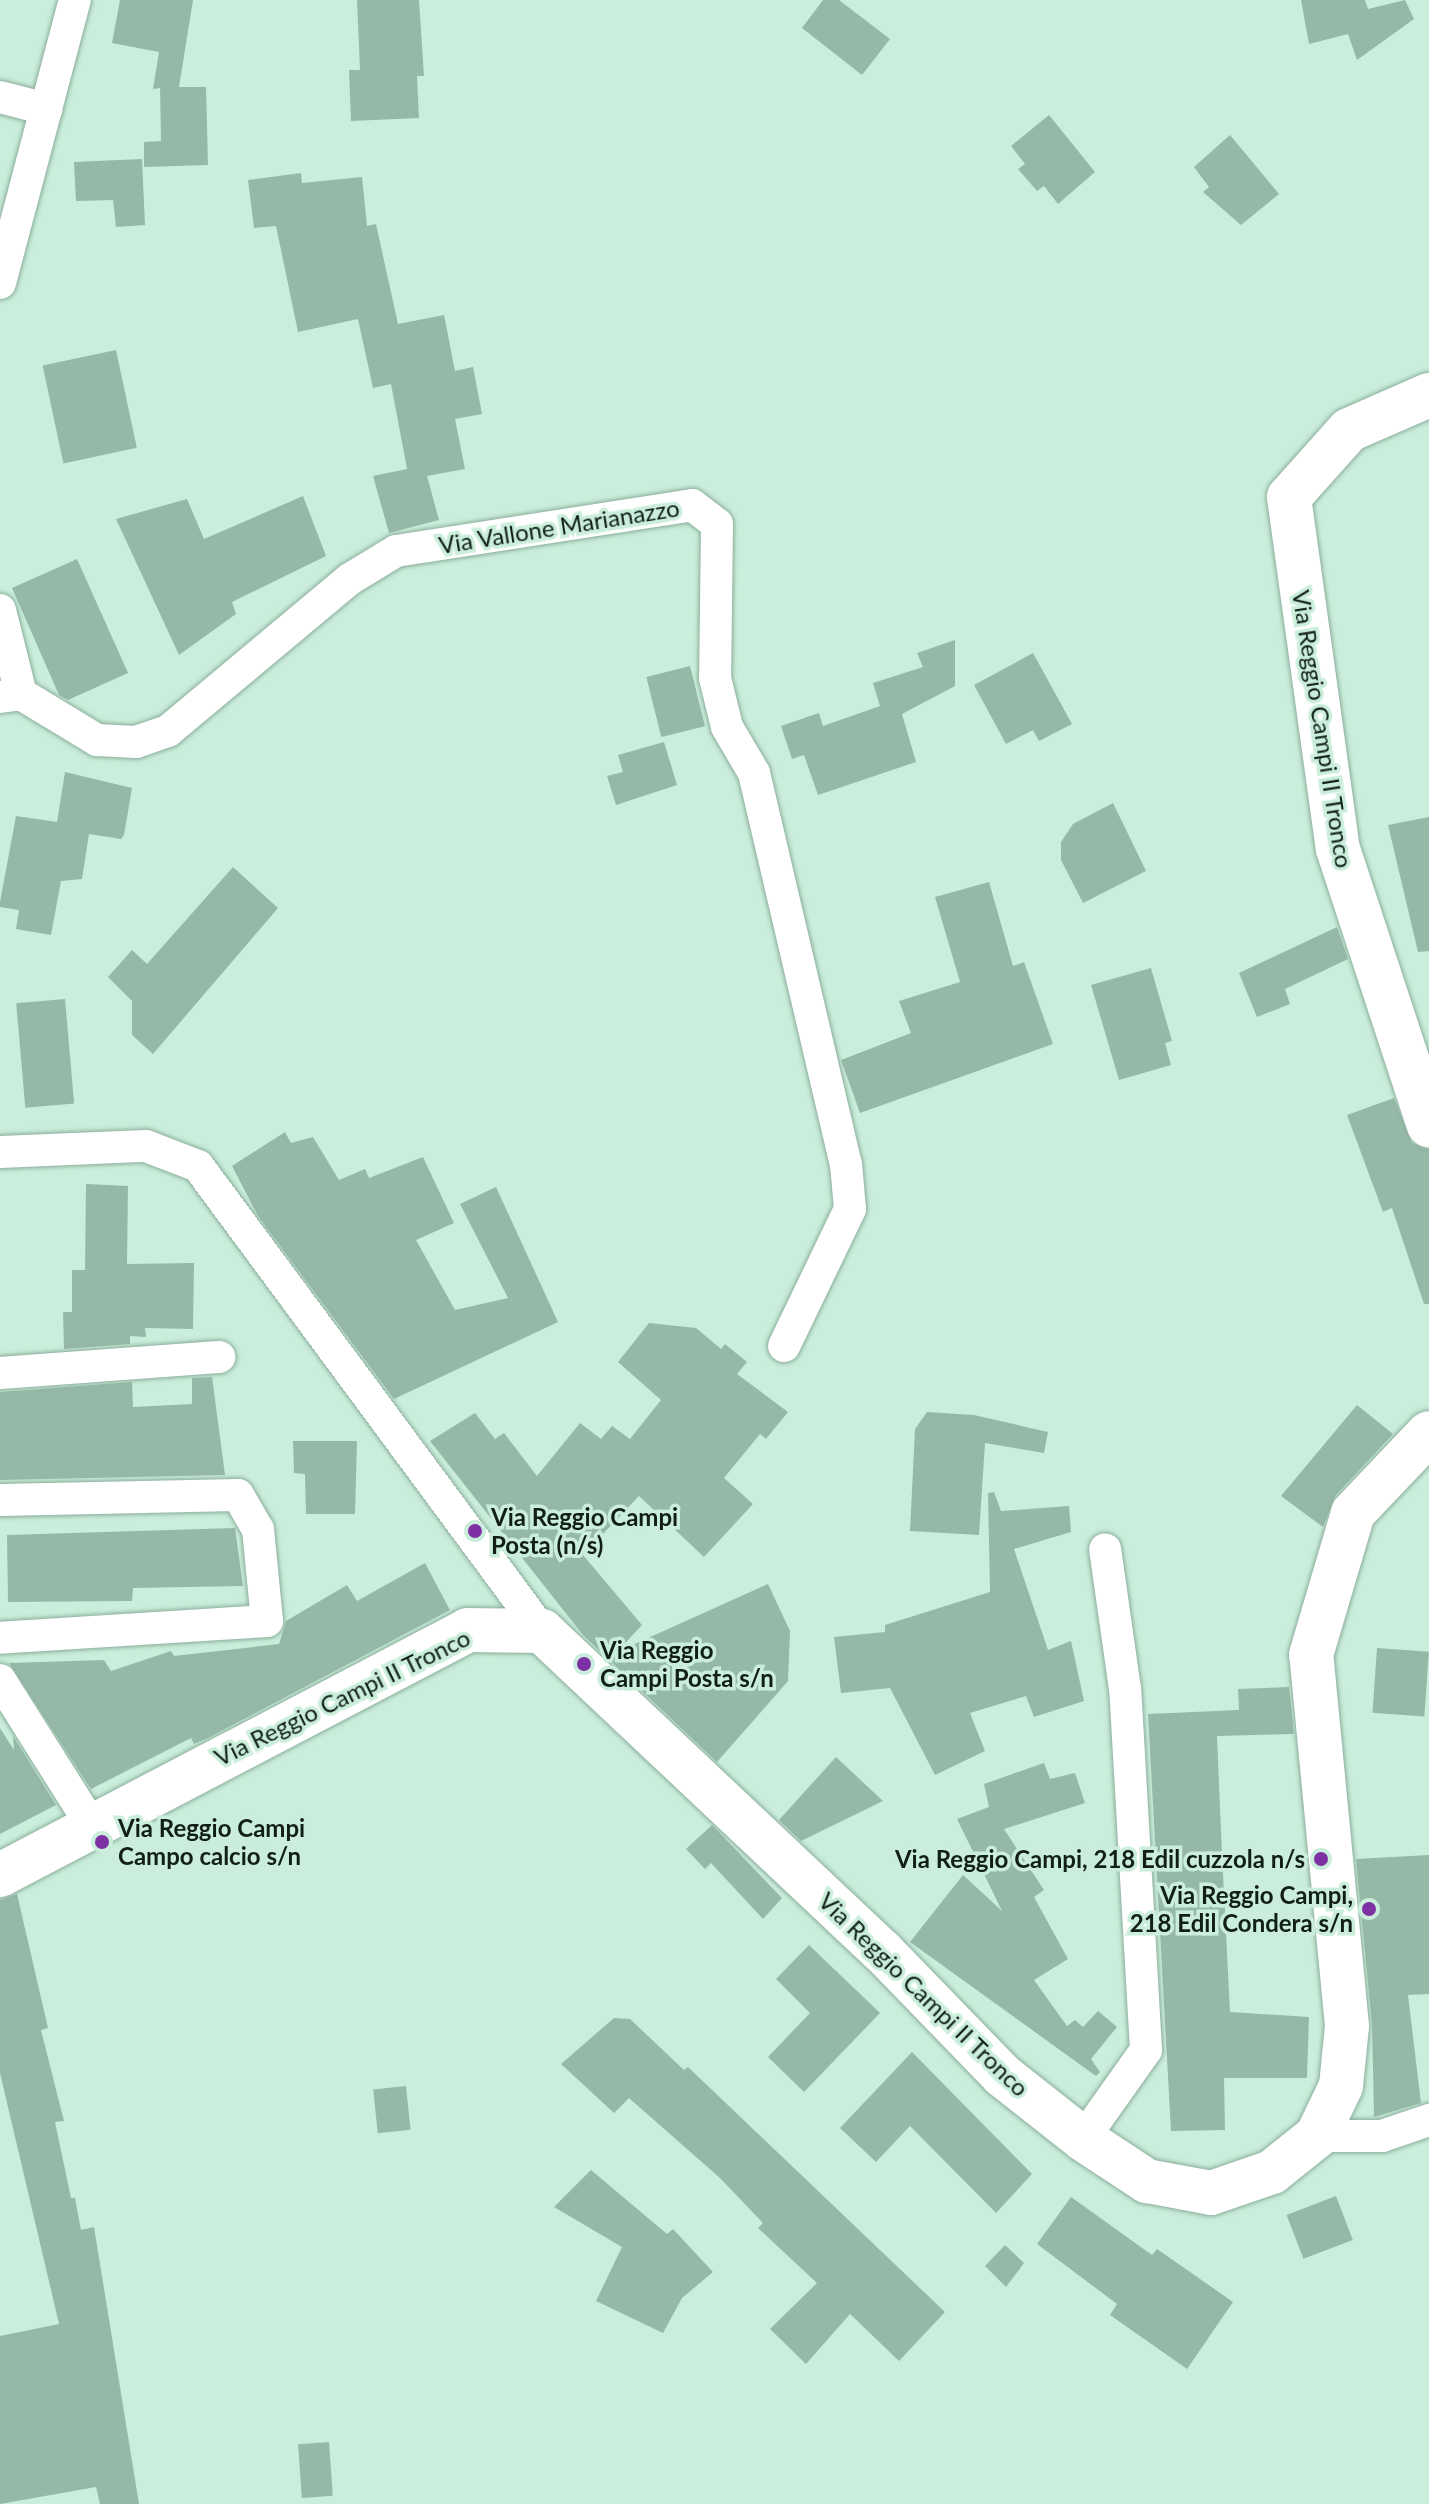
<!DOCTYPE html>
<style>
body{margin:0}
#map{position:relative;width:1429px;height:2504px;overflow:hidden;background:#caeedb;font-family:Lato,sans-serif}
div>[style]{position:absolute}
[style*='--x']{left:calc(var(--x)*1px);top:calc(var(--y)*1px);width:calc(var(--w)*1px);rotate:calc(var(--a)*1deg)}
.building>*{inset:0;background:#96b9a7;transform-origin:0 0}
.roads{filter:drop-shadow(0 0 2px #8cae9d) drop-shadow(0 0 2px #8cae9d)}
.minor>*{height:32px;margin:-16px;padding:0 16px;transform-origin:16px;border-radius:16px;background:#fff}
.secondary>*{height:44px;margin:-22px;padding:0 22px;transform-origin:22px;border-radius:22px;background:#fff}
.dots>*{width:22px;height:22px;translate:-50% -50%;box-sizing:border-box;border:4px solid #caeedb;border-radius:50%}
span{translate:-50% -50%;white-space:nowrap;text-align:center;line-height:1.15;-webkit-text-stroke:7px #caeedb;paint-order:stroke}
.street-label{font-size:24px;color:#111f18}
.poi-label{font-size:24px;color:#111f18;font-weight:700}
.left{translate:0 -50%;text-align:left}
.right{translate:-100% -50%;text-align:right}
</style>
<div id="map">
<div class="building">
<div style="clip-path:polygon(120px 0,193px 0,179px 87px,174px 87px,206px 87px,208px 165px,144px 167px,144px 142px,161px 141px,160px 88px,153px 89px,159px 52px,112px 43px)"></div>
<div style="clip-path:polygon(357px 0,419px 0,424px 76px,417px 76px,419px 118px,351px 121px,349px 70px,360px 70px)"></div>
<div style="clip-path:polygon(823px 0,839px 0,890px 39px,862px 75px,802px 28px)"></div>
<div style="clip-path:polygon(1301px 0,1365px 0,1368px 9px,1405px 0,1414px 19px,1357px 60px,1348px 34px,1309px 44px)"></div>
<div style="clip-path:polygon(1049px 115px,1095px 172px,1058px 204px,1044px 186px,1037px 191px,1018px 169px,1025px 164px,1011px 146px)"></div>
<div style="clip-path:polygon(1230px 135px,1279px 194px,1241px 225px,1203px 192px,1209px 187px,1194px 167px)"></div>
<div style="clip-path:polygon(142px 159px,145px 225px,116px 227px,113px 200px,76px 201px,74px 162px)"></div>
<div style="clip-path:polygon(301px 173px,302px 183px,362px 177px,367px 226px,376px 224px,398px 324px,444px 315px,455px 371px,473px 367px,482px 414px,455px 419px,465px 469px,427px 476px,439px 520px,389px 533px,373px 476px,407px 469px,391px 384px,373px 388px,358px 319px,298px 332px,276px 226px,254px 228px,248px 180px)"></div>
<div style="left:116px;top:350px;width:100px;height:75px;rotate:78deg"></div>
<div style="clip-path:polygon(303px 496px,326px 556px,232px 602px,236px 614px,179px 655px,116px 519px,187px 499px,204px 539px)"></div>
<div style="clip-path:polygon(77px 559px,128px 673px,68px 700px,59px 695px,12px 588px)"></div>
<div style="clip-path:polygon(955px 640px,955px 686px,902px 714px,916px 762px,818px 795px,804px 755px,792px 759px,781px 726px,819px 713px,823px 726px,880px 706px,873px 683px,923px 667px,917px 653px)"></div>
<div style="clip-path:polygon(1033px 653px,1072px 724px,1039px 741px,1033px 730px,1006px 744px,974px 685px)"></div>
<div style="left:690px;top:666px;width:62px;height:45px;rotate:76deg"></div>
<div style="clip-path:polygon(664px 742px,677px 785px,616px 805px,607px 776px,623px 772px,618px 755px)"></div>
<div style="clip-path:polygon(65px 772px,132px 788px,124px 835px,121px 839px,89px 834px,82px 879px,61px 881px,51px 935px,16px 929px,19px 910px,0 907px,0 902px,16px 816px,57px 822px)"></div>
<div style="clip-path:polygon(1113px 803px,1146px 871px,1083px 903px,1061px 860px,1061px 842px,1073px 824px)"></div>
<div style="clip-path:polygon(1429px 817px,1429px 951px,1418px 952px,1388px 825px)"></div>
<div style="clip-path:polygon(233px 867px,278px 908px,153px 1054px,132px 1035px,132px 1001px,108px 977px,132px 950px,147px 964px)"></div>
<div style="clip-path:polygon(989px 882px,1013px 966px,1024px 962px,1053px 1044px,860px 1113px,841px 1060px,911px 1033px,899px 1001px,960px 982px,935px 897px)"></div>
<div style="clip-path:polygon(1337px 927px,1348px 959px,1285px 989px,1290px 1004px,1257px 1017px,1239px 973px)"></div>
<div style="clip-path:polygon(1151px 968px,1172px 1041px,1165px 1043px,1171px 1065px,1119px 1080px,1091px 985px)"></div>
<div style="left:65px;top:999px;width:105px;height:49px;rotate:85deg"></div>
<div style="clip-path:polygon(1394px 1098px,1412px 1143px,1429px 1149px,1429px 1304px,1424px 1304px,1392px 1208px,1383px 1212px,1347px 1115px)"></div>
<div style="clip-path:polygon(285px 1132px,291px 1143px,313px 1137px,339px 1180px,365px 1169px,369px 1178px,423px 1157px,454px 1223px,416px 1240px,455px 1310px,508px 1298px,460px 1204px,496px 1187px,558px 1322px,394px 1399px,258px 1216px,232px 1166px)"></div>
<div style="clip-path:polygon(86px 1184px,128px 1186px,127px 1264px,194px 1263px,193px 1329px,145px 1328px,146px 1337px,130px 1336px,130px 1344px,64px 1349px,63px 1312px,72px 1312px,72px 1270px,85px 1270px)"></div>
<div style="clip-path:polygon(649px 1323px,696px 1328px,721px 1349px,725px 1344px,747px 1362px,737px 1374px,788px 1412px,766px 1439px,760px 1434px,724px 1478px,753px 1504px,704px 1557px,639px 1496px,583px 1555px,642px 1625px,617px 1652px,768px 1584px,790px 1631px,788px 1681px,717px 1762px,583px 1635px,430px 1441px,475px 1413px,495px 1439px,504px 1433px,537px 1476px,580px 1423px,601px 1439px,612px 1426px,630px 1439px,661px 1400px,618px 1362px)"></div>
<div style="clip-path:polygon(212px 1377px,225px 1475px,0 1480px,0 1392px,132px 1382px,133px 1407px,192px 1404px,192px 1378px)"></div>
<div style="clip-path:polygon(1357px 1405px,1393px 1434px,1335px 1496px,1323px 1527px,1281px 1496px)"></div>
<div style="clip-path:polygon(927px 1412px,974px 1415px,1048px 1432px,1044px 1453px,985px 1443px,979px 1535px,910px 1531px,915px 1429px)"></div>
<div style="clip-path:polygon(293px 1441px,357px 1441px,355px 1514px,306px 1514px,305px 1474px,294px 1473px)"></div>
<div style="clip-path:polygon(994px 1492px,1001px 1511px,1069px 1506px,1071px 1532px,1014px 1549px,1048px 1650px,1071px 1641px,1084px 1701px,1034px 1717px,1026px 1696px,970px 1713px,985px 1751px,935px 1775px,890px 1688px,841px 1693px,834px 1637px,885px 1632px,885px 1625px,990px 1592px,988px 1493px)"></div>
<div style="clip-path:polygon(235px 1528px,243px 1586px,133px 1588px,132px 1601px,8px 1602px,7px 1535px)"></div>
<div style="clip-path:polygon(425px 1563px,450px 1610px,208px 1738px,194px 1744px,191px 1738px,91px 1789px,9px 1663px,104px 1660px,111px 1671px,171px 1651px,174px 1656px,279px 1644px,286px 1621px,347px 1585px,357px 1601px)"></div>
<div style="left:1377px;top:1648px;width:52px;height:65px;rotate:4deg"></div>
<div style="clip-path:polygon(1289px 1687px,1294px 1734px,1217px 1736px,1222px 1854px,1230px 2012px,1309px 2017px,1307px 2078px,1224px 2078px,1225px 2130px,1171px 2131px,1148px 1714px,1239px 1710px,1238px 1689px)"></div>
<div style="clip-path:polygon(0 1728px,14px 1750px,13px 1736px,56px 1805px,0 1834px)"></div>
<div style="clip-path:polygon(836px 1757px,883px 1801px,801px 1841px,779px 1820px)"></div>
<div style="clip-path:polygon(1044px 1763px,1050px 1779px,1075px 1773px,1085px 1803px,1004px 1829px,1044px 1890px,1034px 1897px,1068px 1959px,1034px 1980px,1067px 2026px,1075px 2020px,1083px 2027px,1098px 2011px,1117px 2027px,1091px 2059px,1100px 2072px,1096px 2076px,910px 1942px,963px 1875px,1002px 1911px,957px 1819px,989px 1807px,984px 1784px)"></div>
<div style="clip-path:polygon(712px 1825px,782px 1898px,763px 1919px,711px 1863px,705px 1869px,686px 1849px)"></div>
<div style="clip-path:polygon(1429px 1855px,1429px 1994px,1408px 1995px,1421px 2103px,1374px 2117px,1372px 2024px,1356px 1859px)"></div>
<div style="clip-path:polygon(17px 1894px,48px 2028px,41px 2030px,64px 2121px,55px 2122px,71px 2198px,75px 2198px,81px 2230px,94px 2227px,139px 2504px,100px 2504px,96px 2487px,0 2504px,0 2336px,59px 2324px,0 2073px,0 1900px)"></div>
<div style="clip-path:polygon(809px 1945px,880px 2013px,804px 2092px,768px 2057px,810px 2013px,776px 1979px)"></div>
<div style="clip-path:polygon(614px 2018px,630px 2019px,684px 2070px,688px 2067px,945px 2312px,899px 2361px,850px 2314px,806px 2364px,770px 2329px,817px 2283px,758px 2228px,763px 2223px,720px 2178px,629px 2098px,614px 2113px,561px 2064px)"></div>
<div style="clip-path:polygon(912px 2052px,1032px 2174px,996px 2213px,910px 2126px,876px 2162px,840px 2128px)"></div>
<div style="left:406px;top:2086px;width:44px;height:33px;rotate:84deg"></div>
<div style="clip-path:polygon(591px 2170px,667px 2234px,673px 2229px,713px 2272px,682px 2298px,663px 2333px,596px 2301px,622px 2247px,554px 2207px)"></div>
<div style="left:1336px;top:2196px;width:47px;height:53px;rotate:69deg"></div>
<div style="clip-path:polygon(1071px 2197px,1152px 2255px,1157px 2249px,1233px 2302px,1187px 2369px,1110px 2315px,1117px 2304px,1037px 2244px)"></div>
<div style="clip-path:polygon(1005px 2245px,1024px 2263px,1006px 2287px,985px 2266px)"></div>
<div style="left:329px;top:2442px;width:54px;height:31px;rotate:86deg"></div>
</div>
<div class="roads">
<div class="minor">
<div style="--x:0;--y:97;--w:48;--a:14.6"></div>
<div style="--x:0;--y:283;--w:293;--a:-75.2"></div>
<div style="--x:0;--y:610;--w:87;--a:76"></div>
<div style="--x:0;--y:697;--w:21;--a:-8"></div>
<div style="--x:21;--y:694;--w:89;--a:31.2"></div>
<div style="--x:97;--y:740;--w:39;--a:3"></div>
<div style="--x:136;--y:742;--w:34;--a:-19"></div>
<div style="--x:168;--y:731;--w:237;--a:-39.9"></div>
<div style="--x:350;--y:579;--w:54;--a:-31.3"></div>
<div style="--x:396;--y:551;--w:300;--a:-8.8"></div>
<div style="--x:692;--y:505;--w:31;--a:37"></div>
<div style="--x:717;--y:524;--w:154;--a:90.7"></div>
<div style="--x:715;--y:678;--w:50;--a:76.2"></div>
<div style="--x:727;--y:727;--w:53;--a:59.6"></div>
<div style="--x:754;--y:773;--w:402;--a:76.8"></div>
<div style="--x:846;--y:1164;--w:45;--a:84.9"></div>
<div style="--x:850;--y:1209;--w:152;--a:115.7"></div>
<div style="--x:0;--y:1152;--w:146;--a:-2.4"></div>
<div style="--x:146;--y:1146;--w:56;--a:21"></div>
<div style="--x:198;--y:1166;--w:578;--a:53.51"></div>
<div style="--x:0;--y:1373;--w:220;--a:-4.2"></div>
<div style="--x:0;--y:1500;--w:238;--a:-1.2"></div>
<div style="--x:238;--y:1495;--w:39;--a:60"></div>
<div style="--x:258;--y:1529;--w:92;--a:84.4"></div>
<div style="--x:267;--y:1621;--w:268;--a:176.4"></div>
<div style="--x:0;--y:1680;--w:169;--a:57.8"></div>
<div style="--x:1317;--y:2136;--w:65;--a:0"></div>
<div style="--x:1382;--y:2136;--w:50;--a:-18.8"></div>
<div style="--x:1083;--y:2139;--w:109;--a:-54.7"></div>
<div style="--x:1146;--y:2050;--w:362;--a:-93.3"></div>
<div style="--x:1125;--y:1689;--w:141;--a:-98.1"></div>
</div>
<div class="secondary">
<div style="--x:1429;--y:395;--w:87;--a:156.4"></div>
<div style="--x:1349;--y:430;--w:90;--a:131.8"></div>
<div style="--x:1289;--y:497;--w:355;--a:82.1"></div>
<div style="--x:1338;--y:849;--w:291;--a:71.8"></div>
<div style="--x:0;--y:1875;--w:528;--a:-27.63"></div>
<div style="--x:468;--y:1630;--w:74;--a:0.8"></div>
<div style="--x:542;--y:1631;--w:467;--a:43.3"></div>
<div style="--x:882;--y:1951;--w:173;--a:45.9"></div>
<div style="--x:1002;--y:2075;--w:103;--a:38.3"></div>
<div style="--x:1083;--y:2139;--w:77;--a:33.3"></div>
<div style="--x:1147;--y:2181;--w:65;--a:10.6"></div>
<div style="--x:1211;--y:2193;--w:65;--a:-19"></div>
<div style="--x:1272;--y:2172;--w:58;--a:-38.7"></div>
<div style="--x:1317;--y:2136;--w:55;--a:-64.4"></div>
<div style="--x:1341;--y:2086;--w:60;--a:-84.3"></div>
<div style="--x:1347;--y:2026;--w:373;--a:-95.5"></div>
<div style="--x:1311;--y:1655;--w:148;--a:-73.5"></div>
<div style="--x:1353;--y:1513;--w:110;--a:-46.5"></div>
</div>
</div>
<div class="dots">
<div style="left:475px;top:1531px;background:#7e31a3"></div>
<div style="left:584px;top:1664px;background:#7e31a3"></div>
<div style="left:102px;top:1842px;background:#7e31a3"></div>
<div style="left:1321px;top:1859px;background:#7e31a3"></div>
<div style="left:1369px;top:1909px;background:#7e31a3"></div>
</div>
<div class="street-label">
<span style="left:559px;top:526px;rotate:-9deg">Via Vallone Marianazzo</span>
<span style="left:1323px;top:729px;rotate:81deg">Via Reggio Campi II Tronco</span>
<span style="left:342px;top:1697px;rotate:-26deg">Via Reggio Campi II Tronco</span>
<span style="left:924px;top:1994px;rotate:44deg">Via Reggio Campi II Tronco</span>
</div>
<div class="poi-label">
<span class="left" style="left:491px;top:1531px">Via Reggio Campi<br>Posta (n/s)</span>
<span class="left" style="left:600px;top:1664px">Via Reggio<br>Campi Posta s/n</span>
<span class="left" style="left:118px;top:1842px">Via Reggio Campi<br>Campo calcio s/n</span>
<span class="right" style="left:1305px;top:1859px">Via Reggio Campi, 218 Edil cuzzola n/s</span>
<span class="right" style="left:1353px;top:1909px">Via Reggio Campi,<br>218 Edil Condera s/n</span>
</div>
</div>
